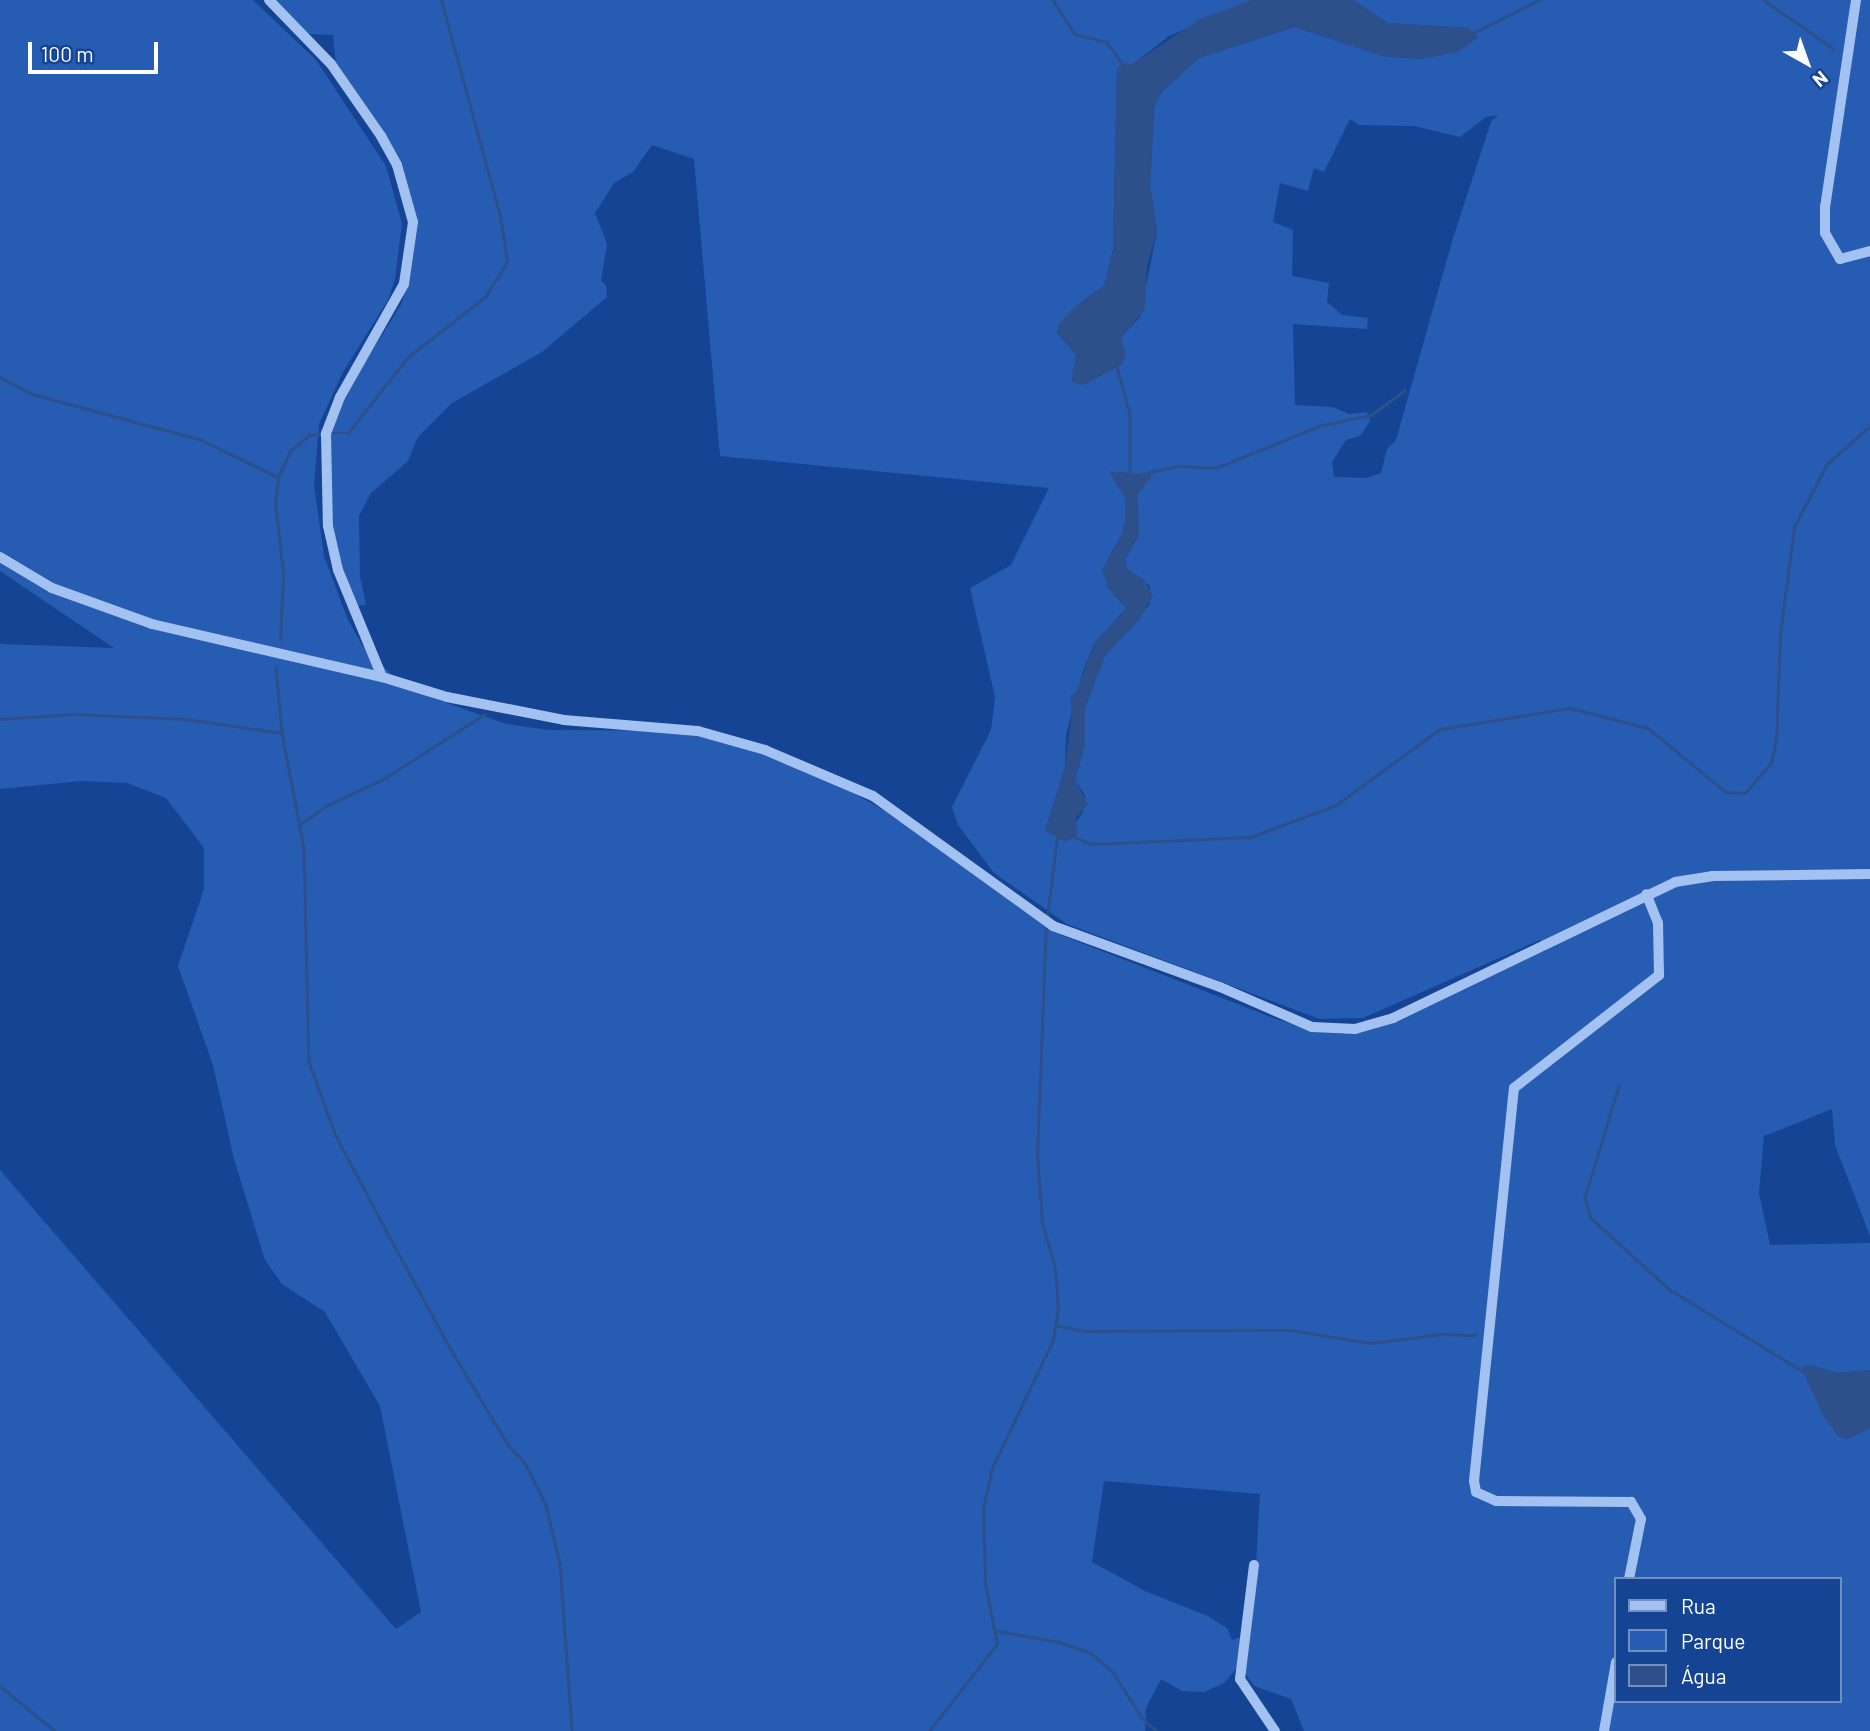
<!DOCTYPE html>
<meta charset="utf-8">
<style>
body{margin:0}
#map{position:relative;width:1870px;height:1731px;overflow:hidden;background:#144493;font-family:Barlow,sans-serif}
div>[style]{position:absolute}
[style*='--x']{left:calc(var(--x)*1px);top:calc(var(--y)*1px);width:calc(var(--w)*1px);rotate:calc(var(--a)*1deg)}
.green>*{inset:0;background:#265db2}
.water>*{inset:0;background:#2d508b}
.stream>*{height:2.5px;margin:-1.25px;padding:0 1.25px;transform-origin:1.25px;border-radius:1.25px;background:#2d508b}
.minor>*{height:10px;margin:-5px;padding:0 5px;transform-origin:5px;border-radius:5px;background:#a3c2f2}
span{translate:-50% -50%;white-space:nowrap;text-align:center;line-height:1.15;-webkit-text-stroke:5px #144493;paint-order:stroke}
.legend{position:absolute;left:1614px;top:1577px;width:228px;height:126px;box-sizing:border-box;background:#144493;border:2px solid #728fbe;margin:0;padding:9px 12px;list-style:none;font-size:21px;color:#fff}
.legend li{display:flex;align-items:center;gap:14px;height:35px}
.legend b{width:35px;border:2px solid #728fbe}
.north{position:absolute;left:1772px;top:28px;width:70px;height:70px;-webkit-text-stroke:5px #144493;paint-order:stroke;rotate:140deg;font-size:19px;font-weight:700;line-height:28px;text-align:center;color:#fff}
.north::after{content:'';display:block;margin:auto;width:24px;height:32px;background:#fff;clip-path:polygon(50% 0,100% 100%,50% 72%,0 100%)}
.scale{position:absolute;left:28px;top:42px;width:130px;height:32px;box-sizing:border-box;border:4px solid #fff;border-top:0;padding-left:9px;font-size:21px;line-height:24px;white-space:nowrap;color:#fff;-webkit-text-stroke:5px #144493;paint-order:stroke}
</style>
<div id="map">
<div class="green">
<div style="clip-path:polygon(evenodd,0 0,253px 0,316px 60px,386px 166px,402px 224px,395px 279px,388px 300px,343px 372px,319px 424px,314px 485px,324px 556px,347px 618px,362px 645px,395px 678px,433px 698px,506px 724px,549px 730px,702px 731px,825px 777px,892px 815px,1061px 935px,1273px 1018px,1317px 1032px,1343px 1034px,1547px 950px,1540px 940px,1363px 1018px,1320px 1019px,1067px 924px,994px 873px,958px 825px,952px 807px,991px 730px,995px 697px,970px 588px,1011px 565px,1049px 488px,720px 456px,694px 159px,652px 145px,633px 172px,614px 183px,595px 213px,607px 244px,601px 281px,606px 285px,607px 297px,542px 352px,452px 403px,418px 437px,408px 461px,371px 493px,359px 516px,360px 576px,366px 605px,356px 606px,337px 552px,327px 485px,331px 429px,355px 378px,401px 305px,408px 281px,411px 201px,336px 66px,333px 35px,309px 34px,273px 0,1252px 0,1169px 36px,1133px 64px,1117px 69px,1113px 250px,1104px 286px,1081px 302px,1069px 345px,1076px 355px,1073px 376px,1083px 385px,1122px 364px,1121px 337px,1140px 317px,1157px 231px,1150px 187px,1154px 108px,1161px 93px,1198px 58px,1295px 27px,1383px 56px,1420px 59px,1457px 52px,1468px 28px,1388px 23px,1353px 0,1870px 0,1870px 1236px,1835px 1145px,1832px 1109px,1764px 1136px,1759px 1193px,1770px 1245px,1870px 1243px,1870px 1370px,1838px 1373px,1809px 1365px,1808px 1381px,1838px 1436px,1847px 1439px,1870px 1428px,1870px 1731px,1304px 1731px,1291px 1699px,1254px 1686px,1245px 1673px,1236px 1669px,1224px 1683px,1204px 1692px,1182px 1691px,1161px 1679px,1146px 1708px,1145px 1731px,0 1731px,0 1170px,396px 1629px,421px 1612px,380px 1406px,325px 1312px,282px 1284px,265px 1260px,234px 1159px,213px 1065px,178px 966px,204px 889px,204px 848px,166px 798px,127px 783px,81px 781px,0 789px,0 644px,114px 648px,0 571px,0 0,1498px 115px,1491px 122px,1453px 238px,1396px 440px,1387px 449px,1381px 473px,1366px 478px,1334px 477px,1332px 462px,1346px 440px,1360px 436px,1370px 421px,1367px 412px,1349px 414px,1333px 407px,1295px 405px,1293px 324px,1367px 329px,1368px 318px,1342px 315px,1327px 302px,1329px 283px,1292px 276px,1293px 230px,1273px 222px,1280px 183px,1308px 191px,1314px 168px,1324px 172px,1350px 119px,1359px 125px,1414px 126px,1460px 137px,1486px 117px,1498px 115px,0 0,1110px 472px,1127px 473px,1142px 487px,1137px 495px,1139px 535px,1125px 560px,1127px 569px,1150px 586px,1150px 604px,1105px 656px,1085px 708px,1085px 744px,1075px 780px,1085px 795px,1083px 812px,1073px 827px,1045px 831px,1065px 767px,1066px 735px,1083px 671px,1094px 644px,1126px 608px,1114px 595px,1111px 553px,1125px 529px,1125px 498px,1110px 472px,0 0,1104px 1481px,1260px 1494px,1256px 1564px,1244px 1636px,1232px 1640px,1227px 1628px,1208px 1616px,1145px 1591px,1092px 1562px,1104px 1481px,0 0,1616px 1579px,1840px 1579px,1840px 1701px,1616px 1701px,1616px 1579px)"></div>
</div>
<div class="water">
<div style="clip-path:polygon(1252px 0,1353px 0,1388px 23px,1468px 28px,1478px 38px,1457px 52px,1420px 59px,1383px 56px,1295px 27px,1198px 58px,1161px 93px,1154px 108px,1150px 187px,1157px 231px,1147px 265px,1145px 309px,1121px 337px,1126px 355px,1122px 364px,1083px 385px,1071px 382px,1076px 355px,1057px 333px,1057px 327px,1073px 308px,1104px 286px,1113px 250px,1117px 69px,1123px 63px,1133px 64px,1200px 19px)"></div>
<div style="clip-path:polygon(1109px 471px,1153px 475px,1137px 495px,1139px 535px,1125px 560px,1127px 569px,1143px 579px,1153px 595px,1139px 620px,1105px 656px,1085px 708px,1085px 744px,1075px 780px,1088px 804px,1076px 818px,1077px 836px,1066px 842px,1045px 831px,1065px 767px,1074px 698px,1094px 644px,1126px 608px,1108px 588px,1102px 570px,1125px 529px,1125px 498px)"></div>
<div style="clip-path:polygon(1809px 1365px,1838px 1373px,1870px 1370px,1870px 1428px,1847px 1439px,1838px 1436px,1824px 1417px,1803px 1372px,1802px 1367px)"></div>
</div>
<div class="stream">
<div style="--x:1053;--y:0;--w:40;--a:57.1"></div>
<div style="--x:1075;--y:34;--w:33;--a:14"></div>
<div style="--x:1107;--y:42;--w:28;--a:55"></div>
<div style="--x:1764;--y:0;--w:85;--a:35"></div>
<div style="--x:1473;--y:33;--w:74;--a:-26.6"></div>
<div style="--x:1117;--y:367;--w:49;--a:74.5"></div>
<div style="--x:1130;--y:414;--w:63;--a:90"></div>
<div style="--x:0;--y:377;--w:36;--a:28"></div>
<div style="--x:32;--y:394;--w:176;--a:15.1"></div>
<div style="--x:202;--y:440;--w:85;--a:26"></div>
<div style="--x:332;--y:433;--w:16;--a:0"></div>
<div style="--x:348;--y:433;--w:97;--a:-51.7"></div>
<div style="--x:408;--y:357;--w:98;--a:-37.9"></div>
<div style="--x:485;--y:297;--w:41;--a:-57.8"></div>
<div style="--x:507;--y:262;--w:47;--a:-98.7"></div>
<div style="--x:500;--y:216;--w:224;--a:-105.3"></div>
<div style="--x:1141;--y:474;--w:40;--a:-12"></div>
<div style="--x:1180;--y:466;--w:36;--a:3"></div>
<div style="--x:1216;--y:468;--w:114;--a:-22.1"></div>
<div style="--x:1322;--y:425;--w:50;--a:-11.5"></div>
<div style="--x:1371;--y:415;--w:42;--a:-36.3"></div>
<div style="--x:1122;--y:536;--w:14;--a:-78"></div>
<div style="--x:280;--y:640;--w:67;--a:-87.4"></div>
<div style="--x:283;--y:573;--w:70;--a:-96.5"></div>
<div style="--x:275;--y:503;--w:26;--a:-83"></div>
<div style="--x:278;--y:477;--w:29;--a:-65"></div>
<div style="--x:290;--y:451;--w:25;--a:-40"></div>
<div style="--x:309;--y:435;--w:12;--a:-5"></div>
<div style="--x:276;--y:667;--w:66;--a:84.8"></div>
<div style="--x:282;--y:733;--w:117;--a:79.2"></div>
<div style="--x:304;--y:848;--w:214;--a:88.7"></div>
<div style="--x:309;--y:1062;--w:79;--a:70"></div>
<div style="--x:336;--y:1136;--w:109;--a:62"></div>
<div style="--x:387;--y:1232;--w:132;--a:61.5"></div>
<div style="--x:450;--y:1348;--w:114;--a:59"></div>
<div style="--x:509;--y:1446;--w:23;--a:47"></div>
<div style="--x:525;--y:1463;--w:47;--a:63.4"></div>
<div style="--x:546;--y:1505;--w:60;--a:76.4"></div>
<div style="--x:560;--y:1563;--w:168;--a:85.9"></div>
<div style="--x:1072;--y:713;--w:17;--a:-90"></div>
<div style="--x:1072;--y:696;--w:8;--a:-40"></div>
<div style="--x:0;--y:719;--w:73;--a:-3.9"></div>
<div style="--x:73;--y:714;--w:113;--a:2.5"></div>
<div style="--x:186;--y:719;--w:97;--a:8.3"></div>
<div style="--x:299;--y:825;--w:35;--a:-35"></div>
<div style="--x:328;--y:805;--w:63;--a:-25.3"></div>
<div style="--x:385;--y:778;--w:119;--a:-32.6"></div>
<div style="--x:1073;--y:836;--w:20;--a:24"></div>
<div style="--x:1091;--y:844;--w:160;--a:-2.5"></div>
<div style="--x:1251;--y:837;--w:91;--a:-20.6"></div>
<div style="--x:1336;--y:805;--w:129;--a:-36.2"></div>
<div style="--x:1440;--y:729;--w:132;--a:-9.2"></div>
<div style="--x:1570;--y:708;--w:81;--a:14.4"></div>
<div style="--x:1648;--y:728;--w:101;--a:39.4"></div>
<div style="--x:1726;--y:792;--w:19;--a:3"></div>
<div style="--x:1745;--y:793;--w:40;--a:-49"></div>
<div style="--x:1771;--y:763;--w:24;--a:-78"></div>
<div style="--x:1776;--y:740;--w:106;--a:-87.8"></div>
<div style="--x:1780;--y:634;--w:108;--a:-82.5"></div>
<div style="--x:1794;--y:527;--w:71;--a:-62.4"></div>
<div style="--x:1827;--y:464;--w:57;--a:-41.5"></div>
<div style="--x:1047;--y:917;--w:81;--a:-82.9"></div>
<div style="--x:1619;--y:1086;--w:117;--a:106.9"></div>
<div style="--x:1585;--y:1198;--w:21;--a:73"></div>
<div style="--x:1591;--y:1218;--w:105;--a:42.3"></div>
<div style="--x:1669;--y:1289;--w:158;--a:31.6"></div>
<div style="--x:1056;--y:1325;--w:29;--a:12"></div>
<div style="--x:1084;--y:1331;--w:207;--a:-0.3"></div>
<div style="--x:1291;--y:1330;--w:80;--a:9.3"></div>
<div style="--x:1370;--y:1343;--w:73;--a:-7.1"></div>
<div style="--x:1442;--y:1334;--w:33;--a:2"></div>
<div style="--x:998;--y:1631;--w:62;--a:10.2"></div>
<div style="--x:1059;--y:1642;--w:34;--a:19"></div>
<div style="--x:1091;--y:1653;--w:28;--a:41"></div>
<div style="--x:1112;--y:1671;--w:57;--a:57.1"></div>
<div style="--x:1143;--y:1719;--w:18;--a:41"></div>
<div style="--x:0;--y:1686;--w:71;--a:39.3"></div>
<div style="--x:929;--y:1731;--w:110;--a:-52"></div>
<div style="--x:997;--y:1644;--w:61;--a:-101.3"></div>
<div style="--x:985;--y:1584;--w:76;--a:-91.5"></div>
<div style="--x:983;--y:1508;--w:41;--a:-77.3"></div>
<div style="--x:992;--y:1468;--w:142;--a:-64.5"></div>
<div style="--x:1053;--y:1340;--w:30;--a:-81"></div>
<div style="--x:1058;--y:1310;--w:41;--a:-94.2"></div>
<div style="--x:1055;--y:1269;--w:49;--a:-105.5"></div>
<div style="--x:1042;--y:1222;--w:66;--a:-94.3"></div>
<div style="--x:1037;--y:1156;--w:232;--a:-87.8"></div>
</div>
<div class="minor">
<div style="--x:269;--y:0;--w:89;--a:45.9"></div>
<div style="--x:331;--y:64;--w:88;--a:55.2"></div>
<div style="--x:381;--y:136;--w:33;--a:61"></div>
<div style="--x:397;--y:165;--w:59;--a:74.3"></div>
<div style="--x:413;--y:222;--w:63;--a:98.3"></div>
<div style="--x:404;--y:284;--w:130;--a:119.5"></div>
<div style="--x:340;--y:397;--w:40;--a:111"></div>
<div style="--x:326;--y:434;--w:92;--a:88.8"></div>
<div style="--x:328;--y:526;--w:45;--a:77.2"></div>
<div style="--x:338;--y:570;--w:116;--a:67.6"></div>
<div style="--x:382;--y:677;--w:68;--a:17.1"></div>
<div style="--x:447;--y:697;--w:119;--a:11.1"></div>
<div style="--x:564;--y:720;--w:134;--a:4.7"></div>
<div style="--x:698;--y:731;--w:70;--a:15.8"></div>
<div style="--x:765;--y:750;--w:117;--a:23.1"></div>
<div style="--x:873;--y:796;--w:222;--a:35.8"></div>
<div style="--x:1053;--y:926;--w:178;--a:20.1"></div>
<div style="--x:1220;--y:987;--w:100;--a:23.5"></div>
<div style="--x:1312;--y:1027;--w:43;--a:2.7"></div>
<div style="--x:1355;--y:1029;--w:40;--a:-16"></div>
<div style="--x:1393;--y:1018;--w:313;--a:-25.7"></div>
<div style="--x:1675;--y:882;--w:37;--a:-9"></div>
<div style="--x:1712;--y:876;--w:158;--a:-0.7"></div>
<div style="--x:1856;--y:0;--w:209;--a:98.5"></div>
<div style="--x:1825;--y:207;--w:26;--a:90"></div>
<div style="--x:1825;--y:233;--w:30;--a:60"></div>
<div style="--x:1840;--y:259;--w:31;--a:-15"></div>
<div style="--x:0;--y:557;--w:61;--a:30.8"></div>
<div style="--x:52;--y:588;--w:106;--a:19.8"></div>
<div style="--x:152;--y:624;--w:236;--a:13"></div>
<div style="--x:1254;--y:1565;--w:115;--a:97"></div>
<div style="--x:1240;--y:1679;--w:63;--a:56.1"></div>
<div style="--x:1629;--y:1579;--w:61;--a:-78.7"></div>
<div style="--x:1641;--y:1519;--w:20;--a:-120"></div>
<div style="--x:1631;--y:1502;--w:135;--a:-179.6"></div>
<div style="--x:1496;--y:1501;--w:22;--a:-156"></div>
<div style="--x:1476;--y:1492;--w:11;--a:-100"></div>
<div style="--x:1474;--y:1481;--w:395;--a:-84.2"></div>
<div style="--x:1514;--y:1088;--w:184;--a:-37.9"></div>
<div style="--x:1659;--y:975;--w:52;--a:-91.1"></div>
<div style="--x:1658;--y:923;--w:31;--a:-112"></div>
<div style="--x:1604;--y:1731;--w:70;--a:-80.1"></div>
</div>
<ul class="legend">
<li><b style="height:9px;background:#a3c2f2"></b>Rua</li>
<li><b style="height:19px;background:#265db2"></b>Parque</li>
<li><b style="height:19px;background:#2d508b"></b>Água</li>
</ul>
<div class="north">N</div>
<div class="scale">100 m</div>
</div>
